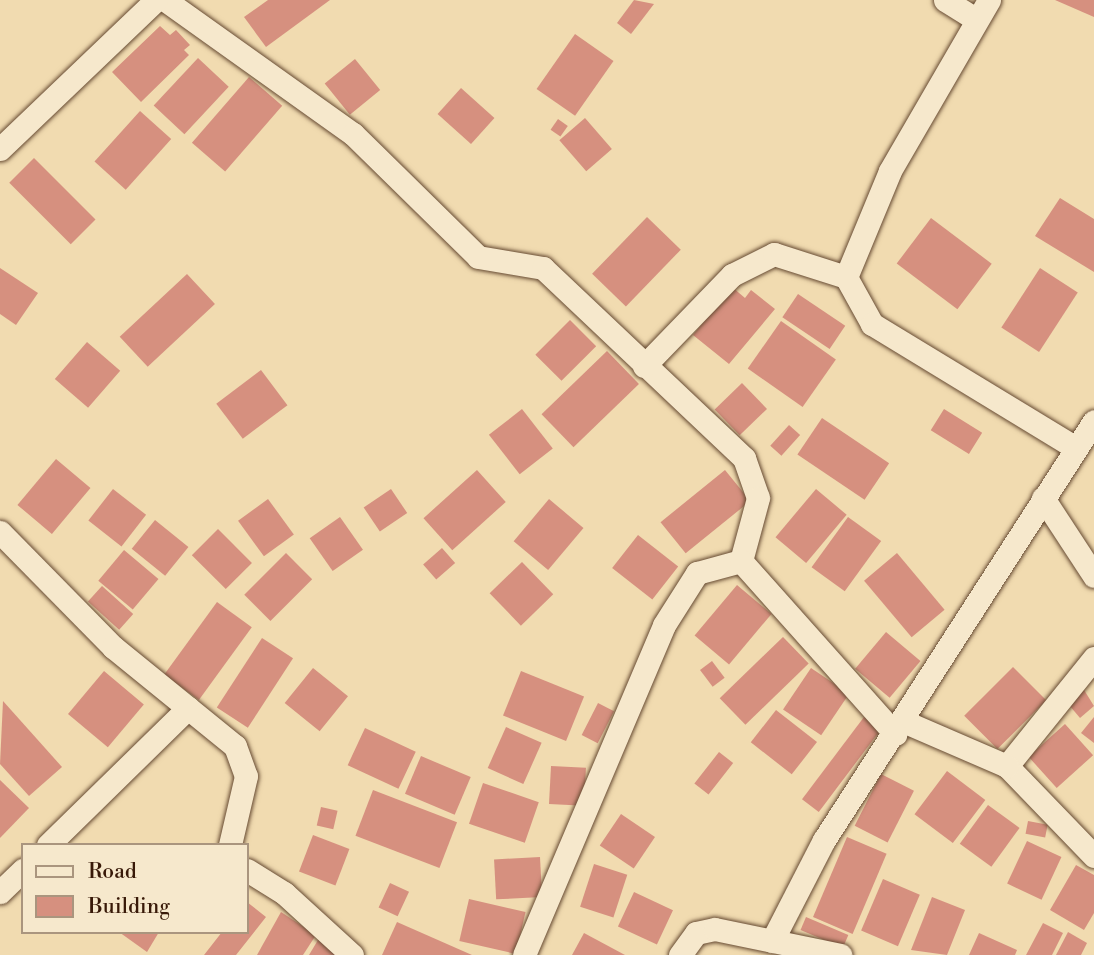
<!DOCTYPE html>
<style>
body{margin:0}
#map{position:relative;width:1094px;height:955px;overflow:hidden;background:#f1dbb0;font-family:"Libre Bodoni",serif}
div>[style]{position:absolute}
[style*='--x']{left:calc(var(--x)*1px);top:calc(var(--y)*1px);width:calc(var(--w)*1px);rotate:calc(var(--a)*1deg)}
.building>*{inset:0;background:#d6907f;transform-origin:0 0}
.roads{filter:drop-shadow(0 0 2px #664a32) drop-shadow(0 0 2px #664a32)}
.street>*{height:23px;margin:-11.5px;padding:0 11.5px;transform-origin:11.5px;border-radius:11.5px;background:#f6e8cc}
span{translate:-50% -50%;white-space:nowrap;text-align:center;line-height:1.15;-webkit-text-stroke:7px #f6e8cc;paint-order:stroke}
.legend{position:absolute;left:21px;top:843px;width:228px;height:91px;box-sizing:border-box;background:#f6e8cc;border:2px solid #aa957e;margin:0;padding:9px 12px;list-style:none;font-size:21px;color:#381908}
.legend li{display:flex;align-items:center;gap:14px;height:35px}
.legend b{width:35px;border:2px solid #aa957e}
</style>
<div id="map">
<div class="building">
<div style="clip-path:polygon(268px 0,330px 0,266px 47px,244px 17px)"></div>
<div style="clip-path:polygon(634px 0,654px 4px,631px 34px,617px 23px)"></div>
<div style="clip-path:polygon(1055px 0,1094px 0,1094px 17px)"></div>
<div style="clip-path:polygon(160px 26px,170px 35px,176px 30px,190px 45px,184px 50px,189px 55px,141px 102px,112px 72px)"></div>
<div style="left:575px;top:34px;width:47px;height:67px;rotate:35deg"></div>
<div style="left:198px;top:58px;width:42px;height:65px;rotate:43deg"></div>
<div style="left:355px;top:59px;width:40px;height:39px;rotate:51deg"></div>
<div style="left:249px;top:77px;width:44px;height:87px;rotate:41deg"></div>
<div style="left:461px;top:88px;width:45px;height:35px;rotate:42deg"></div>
<div style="left:140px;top:111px;width:42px;height:68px;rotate:42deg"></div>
<div style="left:585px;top:118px;width:41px;height:34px;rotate:49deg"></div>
<div style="left:558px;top:119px;width:12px;height:13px;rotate:35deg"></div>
<div style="left:34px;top:158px;width:87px;height:35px;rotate:45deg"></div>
<div style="clip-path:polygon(1060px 198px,1094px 219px,1094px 272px,1035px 236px)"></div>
<div style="left:647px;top:217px;width:47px;height:79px;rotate:44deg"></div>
<div style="left:931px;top:218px;width:76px;height:57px;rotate:37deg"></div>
<div style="clip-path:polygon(0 268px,38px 293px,16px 325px,0 314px)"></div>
<div style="left:1040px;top:268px;width:45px;height:71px;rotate:33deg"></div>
<div style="left:187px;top:274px;width:41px;height:92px;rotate:47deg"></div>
<div style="clip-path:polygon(732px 287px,745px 298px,751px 290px,775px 309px,729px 364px,693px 335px)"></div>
<div style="left:798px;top:294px;width:57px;height:28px;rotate:34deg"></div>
<div style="left:570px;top:320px;width:37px;height:49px;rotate:45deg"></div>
<div style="left:781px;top:321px;width:67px;height:58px;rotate:35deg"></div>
<div style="left:87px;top:342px;width:44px;height:49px;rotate:41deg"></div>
<div style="left:607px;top:351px;width:46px;height:91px;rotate:46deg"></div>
<div style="left:261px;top:370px;width:44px;height:56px;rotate:53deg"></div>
<div style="left:742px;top:383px;width:36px;height:38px;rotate:46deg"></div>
<div style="left:522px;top:409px;width:50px;height:42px;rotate:52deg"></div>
<div style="left:944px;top:409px;width:45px;height:25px;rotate:32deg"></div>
<div style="left:822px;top:418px;width:81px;height:44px;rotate:34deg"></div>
<div style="left:789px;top:425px;width:15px;height:28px;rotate:42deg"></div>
<div style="left:56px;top:459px;width:45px;height:60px;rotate:40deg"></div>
<div style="left:477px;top:470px;width:43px;height:72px;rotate:48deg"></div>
<div style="left:725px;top:470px;width:40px;height:83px;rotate:51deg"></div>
<div style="left:113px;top:489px;width:42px;height:40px;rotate:38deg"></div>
<div style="left:391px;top:489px;width:29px;height:33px;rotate:56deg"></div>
<div style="left:816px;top:489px;width:40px;height:63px;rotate:40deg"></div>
<div style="left:268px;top:499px;width:44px;height:37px;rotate:54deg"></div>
<div style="left:549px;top:499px;width:45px;height:55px;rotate:40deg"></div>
<div style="left:340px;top:517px;width:40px;height:37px;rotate:55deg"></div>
<div style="left:848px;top:517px;width:41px;height:62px;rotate:36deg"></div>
<div style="left:155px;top:520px;width:43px;height:37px;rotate:39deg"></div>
<div style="left:218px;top:529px;width:48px;height:37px;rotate:45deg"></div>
<div style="left:638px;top:535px;width:51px;height:42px;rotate:38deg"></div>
<div style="left:442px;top:548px;width:20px;height:25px;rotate:49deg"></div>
<div style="left:124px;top:550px;width:45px;height:40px;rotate:40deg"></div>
<div style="left:286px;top:553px;width:37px;height:59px;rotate:45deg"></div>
<div style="left:897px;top:553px;width:74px;height:43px;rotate:50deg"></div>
<div style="left:522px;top:562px;width:45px;height:45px;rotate:46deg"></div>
<div style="left:737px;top:585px;width:45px;height:66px;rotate:40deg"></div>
<div style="left:102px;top:586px;width:42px;height:21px;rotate:42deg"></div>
<div style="left:217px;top:602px;width:43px;height:90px;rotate:36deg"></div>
<div style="left:886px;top:632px;width:45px;height:48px;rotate:40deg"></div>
<div style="left:783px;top:637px;width:37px;height:88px;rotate:46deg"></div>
<div style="left:262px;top:638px;width:37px;height:83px;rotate:33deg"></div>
<div style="left:712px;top:661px;width:21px;height:15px;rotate:53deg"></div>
<div style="left:1013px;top:667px;width:47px;height:69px;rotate:45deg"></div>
<div style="left:313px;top:668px;width:45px;height:45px;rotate:39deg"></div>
<div style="left:811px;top:668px;width:46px;height:50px;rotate:34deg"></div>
<div style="left:104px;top:671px;width:52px;height:56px;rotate:40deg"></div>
<div style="left:521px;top:671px;width:68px;height:48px;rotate:22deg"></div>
<div style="clip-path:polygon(1081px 685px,1094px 706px,1080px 718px,1064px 699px)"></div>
<div style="clip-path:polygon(3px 701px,62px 767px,29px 796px,0 764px)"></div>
<div style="left:598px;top:703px;width:18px;height:36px;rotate:27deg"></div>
<div style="left:776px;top:710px;width:52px;height:41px;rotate:38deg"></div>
<div style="left:864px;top:717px;width:21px;height:103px;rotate:37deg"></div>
<div style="clip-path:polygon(1094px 717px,1094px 743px,1081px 733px)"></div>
<div style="left:1065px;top:724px;width:42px;height:49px;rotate:48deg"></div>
<div style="left:506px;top:727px;width:39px;height:45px;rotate:24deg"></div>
<div style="left:365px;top:728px;width:56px;height:41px;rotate:25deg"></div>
<div style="left:719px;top:752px;width:18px;height:40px;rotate:38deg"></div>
<div style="left:421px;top:756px;width:54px;height:41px;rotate:23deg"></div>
<div style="left:551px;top:766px;width:35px;height:38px;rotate:3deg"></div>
<div style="left:947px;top:771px;width:48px;height:54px;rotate:37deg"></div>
<div style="left:881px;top:774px;width:37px;height:58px;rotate:27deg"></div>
<div style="clip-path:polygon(0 780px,29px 808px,0 838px)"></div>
<div style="left:483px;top:783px;width:59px;height:43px;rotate:19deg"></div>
<div style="left:373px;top:790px;width:90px;height:49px;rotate:21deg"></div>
<div style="left:988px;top:805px;width:39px;height:48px;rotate:36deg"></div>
<div style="left:321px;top:807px;width:17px;height:19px;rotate:13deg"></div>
<div style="left:621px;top:814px;width:41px;height:38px;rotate:34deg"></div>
<div style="left:1028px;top:821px;width:20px;height:13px;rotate:11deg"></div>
<div style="left:313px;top:835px;width:39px;height:39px;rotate:21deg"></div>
<div style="left:847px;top:837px;width:43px;height:87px;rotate:23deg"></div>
<div style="left:1027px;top:841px;width:38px;height:47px;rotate:25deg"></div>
<div style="left:540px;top:857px;width:40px;height:46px;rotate:87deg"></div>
<div style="left:594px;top:864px;width:35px;height:45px;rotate:18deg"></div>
<div style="clip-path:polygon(1076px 865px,1094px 875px,1094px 913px,1084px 930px,1050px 910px)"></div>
<div style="left:883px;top:879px;width:40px;height:56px;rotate:23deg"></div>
<div style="left:390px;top:883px;width:21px;height:27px;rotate:25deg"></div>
<div style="left:634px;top:892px;width:43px;height:38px;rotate:25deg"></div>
<div style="clip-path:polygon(932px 897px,965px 910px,947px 955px,911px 950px)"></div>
<div style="left:469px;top:899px;width:58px;height:43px;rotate:13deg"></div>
<div style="clip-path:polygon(247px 902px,266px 917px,236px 955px,204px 955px,222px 932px,247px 932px)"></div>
<div style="clip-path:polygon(281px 912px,316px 935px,303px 955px,257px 955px)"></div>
<div style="left:806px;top:917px;width:46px;height:14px;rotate:23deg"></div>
<div style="clip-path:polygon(397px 922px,472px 955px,382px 955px)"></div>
<div style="clip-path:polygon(1043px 923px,1063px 933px,1052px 955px,1026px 955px)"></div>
<div style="clip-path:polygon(119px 932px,159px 932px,147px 952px)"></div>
<div style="clip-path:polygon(1068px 932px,1087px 943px,1081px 955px,1056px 955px)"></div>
<div style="clip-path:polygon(584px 933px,625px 955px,572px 955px)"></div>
<div style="clip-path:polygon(979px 933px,1017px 950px,1015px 955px,969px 955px)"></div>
<div style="clip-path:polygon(321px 935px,346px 955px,309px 955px)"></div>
</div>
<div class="roads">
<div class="street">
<div style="--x:165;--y:0;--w:231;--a:35.5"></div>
<div style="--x:353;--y:134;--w:175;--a:44.5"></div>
<div style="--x:478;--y:257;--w:66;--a:9.6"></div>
<div style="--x:543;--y:268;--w:277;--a:43.4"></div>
<div style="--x:744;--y:458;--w:42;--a:70.7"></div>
<div style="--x:758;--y:498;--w:65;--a:105.1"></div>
<div style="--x:945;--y:0;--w:36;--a:32"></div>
<div style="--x:989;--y:0;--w:198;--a:120.1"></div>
<div style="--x:890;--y:171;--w:115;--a:112.5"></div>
<div style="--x:846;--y:277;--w:54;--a:61"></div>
<div style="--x:872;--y:324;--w:237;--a:31.3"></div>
<div style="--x:0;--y:149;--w:216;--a:-43.7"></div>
<div style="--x:644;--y:366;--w:127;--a:-46"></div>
<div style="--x:732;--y:275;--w:47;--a:-26.6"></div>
<div style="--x:774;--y:254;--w:76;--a:17.7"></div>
<div style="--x:1043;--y:498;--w:93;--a:56.8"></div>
<div style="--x:0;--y:532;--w:161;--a:45.5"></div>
<div style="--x:113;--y:647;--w:157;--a:39.1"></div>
<div style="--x:235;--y:746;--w:32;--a:70"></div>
<div style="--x:246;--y:776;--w:71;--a:103.1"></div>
<div style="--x:1094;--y:658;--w:139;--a:128.9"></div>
<div style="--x:1007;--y:766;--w:125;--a:46"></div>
<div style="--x:903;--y:721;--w:113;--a:23.4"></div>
<div style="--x:48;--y:845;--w:196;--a:-44.4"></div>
<div style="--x:247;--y:870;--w:44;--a:31.9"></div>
<div style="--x:284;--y:893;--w:92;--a:42.4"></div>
<div style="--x:0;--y:892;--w:32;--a:-44"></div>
<div style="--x:772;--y:941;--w:114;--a:-62.8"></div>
<div style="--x:824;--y:840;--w:498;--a:-57.2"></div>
<div style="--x:524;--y:955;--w:358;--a:-67"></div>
<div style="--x:664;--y:625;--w:62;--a:-57.6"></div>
<div style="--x:697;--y:573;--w:46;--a:-15.3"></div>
<div style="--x:741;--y:561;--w:232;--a:48.3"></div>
<div style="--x:680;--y:955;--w:27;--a:-54"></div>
<div style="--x:696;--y:933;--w:19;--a:-12"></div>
<div style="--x:715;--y:929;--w:128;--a:11.7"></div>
</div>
</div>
<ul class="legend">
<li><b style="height:9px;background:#f6e8cc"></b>Road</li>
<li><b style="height:19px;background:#d6907f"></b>Building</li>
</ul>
</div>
